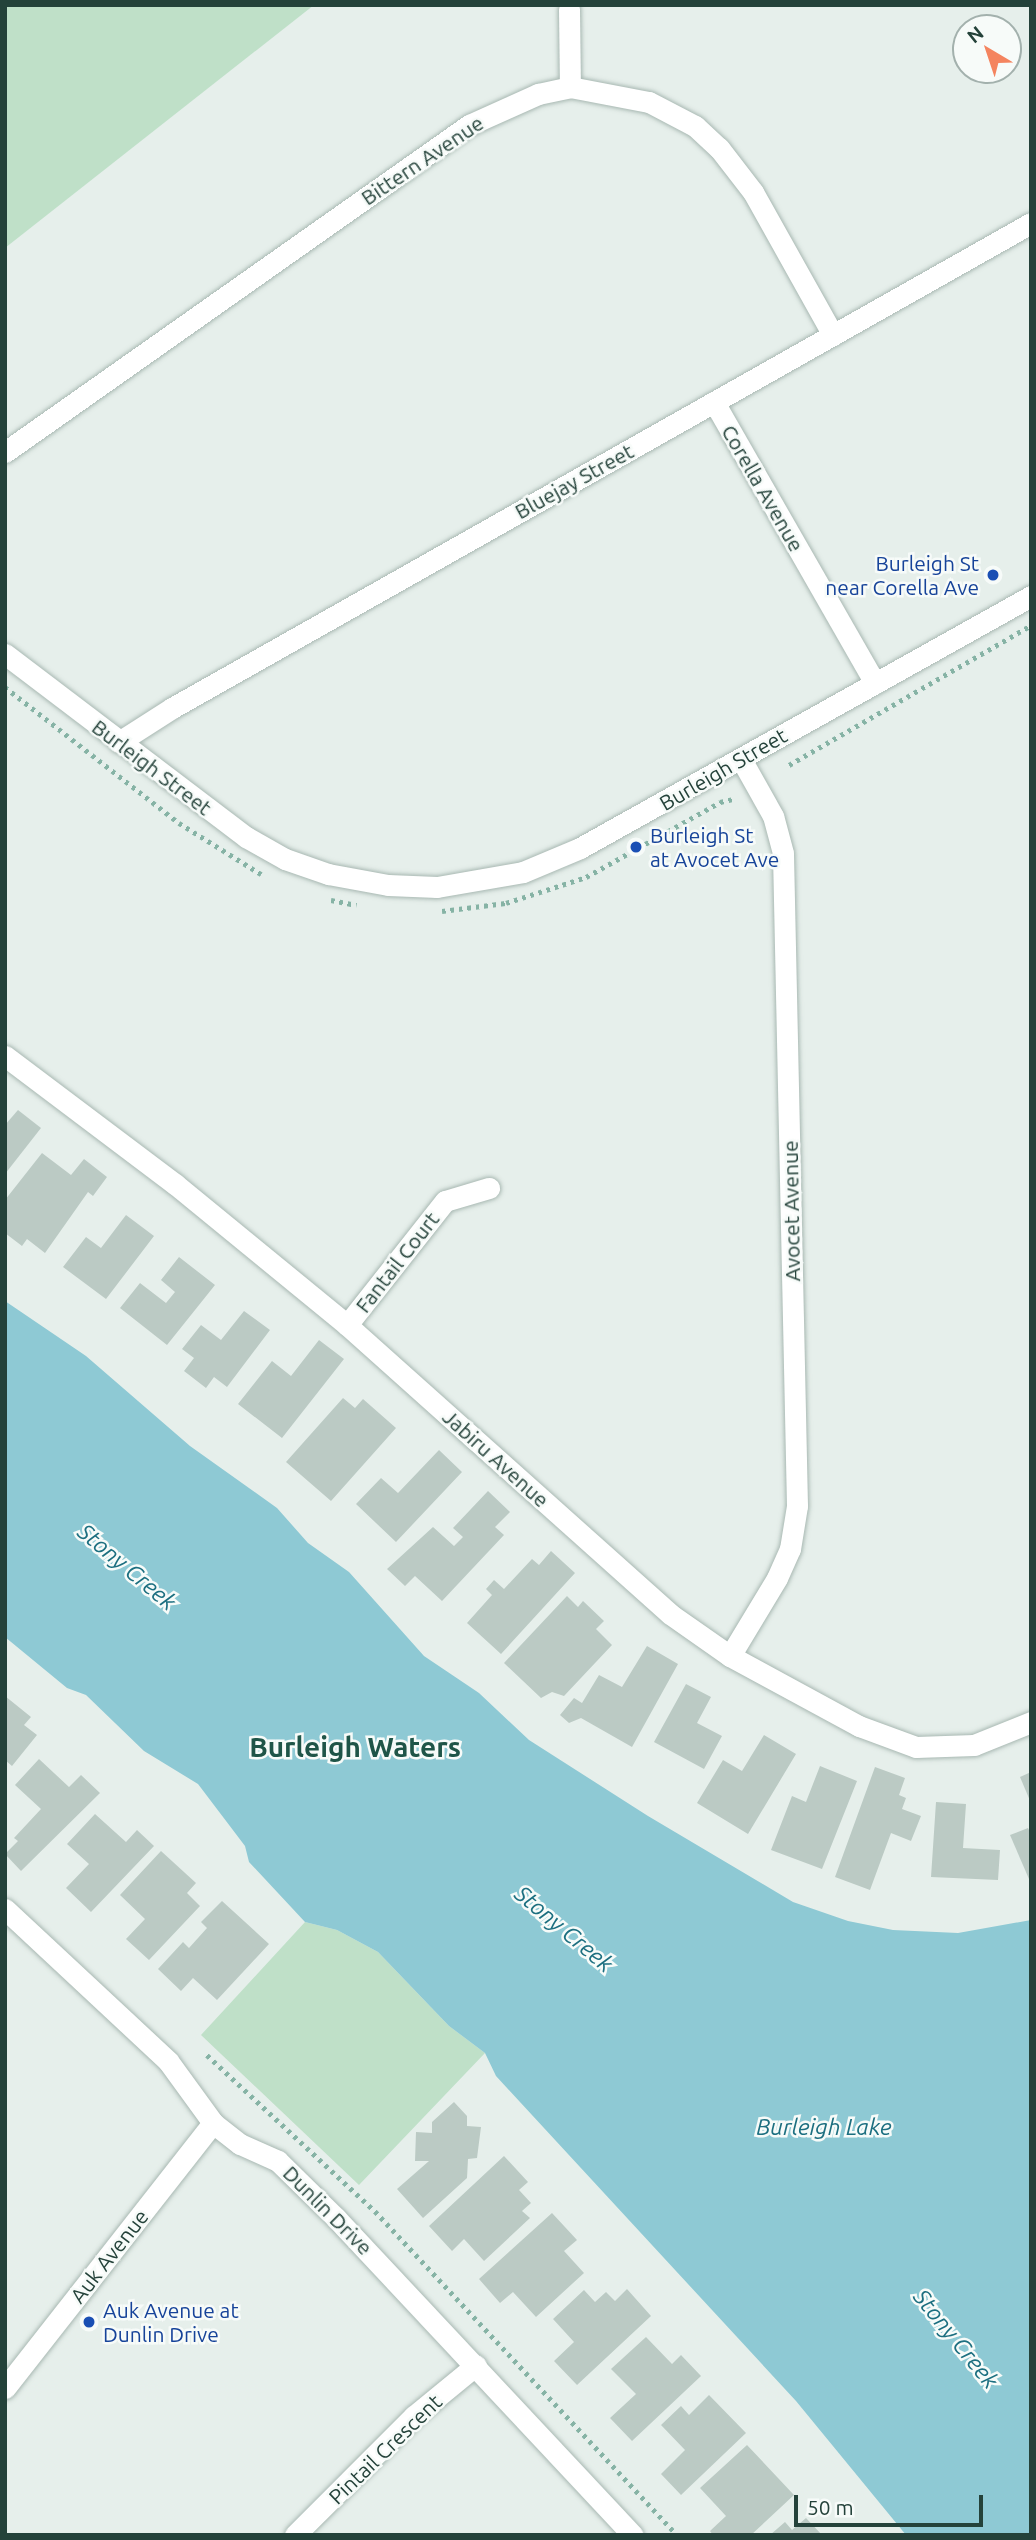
<!DOCTYPE html>
<style>
body{margin:0}
#map{position:relative;width:1036px;height:2540px;overflow:hidden;background:#e6efeb;font-family:Ubuntu,sans-serif}
div>[style]{position:absolute}
[style*='--x']{left:calc(var(--x)*1px);top:calc(var(--y)*1px);width:calc(var(--w)*1px);rotate:calc(var(--a)*1deg)}
.green>*{inset:0;background:#bfe0c8}
.water>*{inset:0;background:#8ec9d4}
.building>*{inset:0;background:#bbcac4}
.path>*{height:4.5px;margin-top:-2.25px;transform-origin:0;background:repeating-linear-gradient(90deg,#86b3a5 0 3.5px,transparent 0 8.5px)}
.roads{filter:drop-shadow(0 0 2px #a8b8b2) drop-shadow(0 0 2px #a8b8b2)}
.street>*{height:21px;margin:-10.5px;padding:0 10.5px;transform-origin:10.5px;border-radius:10.5px;background:#fff}
.secondary>*{height:21px;margin:-10.5px;padding:0 10.5px;transform-origin:10.5px;border-radius:10.5px;background:#fff}
.dots>*{width:19px;height:19px;translate:-50% -50%;box-sizing:border-box;border:4px solid #f7fbf9;border-radius:50%}
span{translate:-50% -50%;white-space:nowrap;text-align:center;line-height:1.15;-webkit-text-stroke:5px #f7fbf9;paint-order:stroke}
.street-label{font-size:21px;color:#24423a}
.transit-label{font-size:21px;color:#164399}
.right{translate:-100% -50%;text-align:right}
.left{translate:0 -50%;text-align:left}
.water-label{font-size:23px;color:#1c6f80;font-style:italic}
.district-label{font-size:28px;color:#1f5548;font-weight:700}
.frame{position:absolute;inset:0;border:7px solid #24423a;pointer-events:none}
.north{position:absolute;left:952px;top:14px;width:70px;height:70px;box-sizing:border-box;background:#f7fbf9;border:2px solid #a3b1ad;border-radius:50%;rotate:321deg;font-size:19px;font-weight:700;line-height:28px;text-align:center;color:#24423a}
.north::after{content:'';display:block;margin:auto;width:24px;height:32px;background:#f4845f;clip-path:polygon(50% 0,100% 100%,50% 72%,0 100%)}
.scale{position:absolute;left:794px;top:2495px;width:189px;height:32px;box-sizing:border-box;border:4px solid #24423a;border-top:0;padding-left:9px;font-size:21px;line-height:24px;white-space:nowrap;color:#24423a;-webkit-text-stroke:5px #f7fbf9;paint-order:stroke}
</style>
<div id="map">
<div class="green">
<div style="clip-path:polygon(5px 5px,314px 5px,5px 248px)"></div>
<div style="clip-path:polygon(305px 1922px,337px 1930px,378px 1952px,449px 2026px,485px 2053px,359px 2185px,201px 2035px)"></div>
</div>
<div class="water">
<div style="clip-path:polygon(5px 1301px,86px 1356px,190px 1446px,277px 1508px,308px 1543px,349px 1572px,424px 1656px,479px 1693px,529px 1740px,648px 1816px,793px 1902px,848px 1921px,893px 1930px,958px 1933px,1031px 1920px,1031px 2535px,906px 2535px,796px 2401px,496px 2076px,485px 2053px,449px 2026px,378px 1952px,337px 1930px,305px 1922px,249px 1862px,245px 1846px,198px 1784px,144px 1751px,86px 1695px,67px 1688px,5px 1637px)"></div>
</div>
<div class="building">
<div style="clip-path:polygon(18px 1110px,41px 1128px,5px 1174px,5px 1125px)"></div>
<div style="clip-path:polygon(42px 1153px,71px 1175px,84px 1159px,107px 1177px,93px 1196px,88px 1192px,45px 1253px,27px 1239px,22px 1246px,5px 1233px,5px 1200px)"></div>
<div style="clip-path:polygon(126px 1215px,154px 1236px,106px 1299px,63px 1267px,86px 1237px,101px 1248px)"></div>
<div style="clip-path:polygon(179px 1257px,215px 1285px,167px 1345px,120px 1308px,140px 1283px,166px 1303px,175px 1292px,161px 1280px)"></div>
<div style="clip-path:polygon(244px 1311px,270px 1330px,227px 1387px,214px 1377px,206px 1388px,184px 1371px,194px 1358px,182px 1349px,201px 1325px,221px 1340px)"></div>
<div style="clip-path:polygon(319px 1340px,344px 1359px,282px 1438px,238px 1404px,272px 1361px,291px 1376px)"></div>
<div style="clip-path:polygon(343px 1398px,355px 1408px,363px 1399px,396px 1428px,331px 1501px,286px 1462px)"></div>
<div style="clip-path:polygon(439px 1450px,462px 1472px,396px 1542px,356px 1504px,381px 1478px,398px 1493px)"></div>
<div style="clip-path:polygon(488px 1491px,510px 1512px,495px 1527px,504px 1535px,442px 1601px,415px 1576px,405px 1586px,387px 1569px,433px 1527px,454px 1546px,463px 1537px,453px 1528px)"></div>
<div style="clip-path:polygon(551px 1551px,575px 1573px,501px 1654px,467px 1623px,492px 1595px,486px 1589px,494px 1580px,504px 1589px,532px 1559px,539px 1565px)"></div>
<div style="clip-path:polygon(567px 1596px,578px 1607px,583px 1601px,604px 1621px,596px 1629px,612px 1645px,564px 1696px,552px 1692px,541px 1698px,504px 1663px)"></div>
<div style="clip-path:polygon(647px 1646px,678px 1664px,632px 1747px,581px 1718px,569px 1723px,560px 1715px,574px 1698px,582px 1703px,599px 1675px,622px 1687px)"></div>
<div style="clip-path:polygon(686px 1684px,711px 1697px,697px 1723px,722px 1736px,704px 1769px,654px 1742px)"></div>
<div style="clip-path:polygon(5px 1696px,31px 1717px,24px 1725px,37px 1735px,12px 1766px,5px 1760px)"></div>
<div style="clip-path:polygon(764px 1735px,796px 1754px,748px 1834px,697px 1803px,723px 1760px,742px 1771px)"></div>
<div style="clip-path:polygon(39px 1759px,69px 1787px,81px 1775px,100px 1793px,21px 1871px,5px 1854px,18px 1841px,14px 1838px,41px 1809px,15px 1785px)"></div>
<div style="clip-path:polygon(820px 1766px,857px 1781px,822px 1869px,771px 1850px,792px 1796px,806px 1802px)"></div>
<div style="clip-path:polygon(875px 1767px,905px 1778px,899px 1795px,906px 1798px,902px 1809px,921px 1816px,911px 1841px,891px 1833px,870px 1890px,835px 1877px)"></div>
<div style="clip-path:polygon(1031px 1772px,1031px 1803px,1020px 1777px)"></div>
<div style="clip-path:polygon(936px 1802px,966px 1804px,963px 1848px,1000px 1850px,998px 1880px,931px 1877px)"></div>
<div style="clip-path:polygon(95px 1814px,126px 1842px,137px 1830px,154px 1846px,91px 1912px,66px 1888px,89px 1864px,67px 1844px)"></div>
<div style="clip-path:polygon(1028px 1828px,1031px 1834px,1029px 1879px,1010px 1835px)"></div>
<div style="clip-path:polygon(161px 1851px,196px 1883px,187px 1893px,200px 1906px,149px 1960px,126px 1939px,145px 1919px,120px 1895px)"></div>
<div style="clip-path:polygon(222px 1901px,269px 1944px,217px 2000px,193px 1978px,181px 1991px,158px 1969px,183px 1942px,189px 1948px,207px 1928px,201px 1922px)"></div>
<div style="clip-path:polygon(454px 2102px,467px 2116px,467px 2126px,481px 2127px,477px 2158px,468px 2159px,467px 2178px,423px 2218px,397px 2189px,429px 2161px,415px 2161px,416px 2132px,432px 2133px,432px 2122px)"></div>
<div style="clip-path:polygon(504px 2156px,528px 2182px,519px 2190px,531px 2203px,522px 2211px,530px 2218px,484px 2261px,464px 2239px,452px 2251px,429px 2226px)"></div>
<div style="clip-path:polygon(552px 2213px,577px 2240px,564px 2251px,584px 2273px,536px 2317px,513px 2292px,500px 2303px,479px 2279px)"></div>
<div style="clip-path:polygon(627px 2289px,651px 2316px,577px 2385px,554px 2361px,574px 2342px,553px 2319px,584px 2290px,595px 2302px,606px 2292px,615px 2301px)"></div>
<div style="clip-path:polygon(646px 2337px,672px 2364px,681px 2355px,701px 2376px,632px 2441px,610px 2418px,636px 2394px,611px 2369px)"></div>
<div style="clip-path:polygon(709px 2395px,746px 2433px,681px 2495px,661px 2474px,685px 2450px,661px 2425px,681px 2406px,689px 2415px)"></div>
<div style="clip-path:polygon(747px 2445px,794px 2495px,751px 2535px,713px 2535px,710px 2531px,726px 2516px,700px 2488px)"></div>
<div style="clip-path:polygon(806px 2518px,822px 2535px,770px 2535px,785px 2522px,792px 2530px)"></div>
</div>
<div class="path">
<div style="--x:5;--y:687;--w:221;--a:38"></div>
<div style="--x:179;--y:823;--w:97;--a:31.9"></div>
<div style="--x:789;--y:765;--w:276;--a:-30"></div>
<div style="--x:331;--y:900;--w:26;--a:11"></div>
<div style="--x:442;--y:911;--w:64;--a:-7.1"></div>
<div style="--x:506;--y:903;--w:84;--a:-18"></div>
<div style="--x:586;--y:877;--w:154;--a:-29.2"></div>
<div style="--x:720;--y:802;--w:13;--a:-13"></div>
<div style="--x:207;--y:2055;--w:229;--a:42.9"></div>
<div style="--x:375;--y:2211;--w:443;--a:47"></div>
</div>
<div class="roads">
<div class="street">
<div style="--x:569;--y:9;--w:78;--a:89.3"></div>
<div style="--x:714;--y:402;--w:324;--a:60.2"></div>
<div style="--x:5;--y:452;--w:568;--a:-35.17"></div>
<div style="--x:469;--y:125;--w:76;--a:-24.2"></div>
<div style="--x:538;--y:94;--w:33;--a:-12"></div>
<div style="--x:570;--y:87;--w:80;--a:10.8"></div>
<div style="--x:649;--y:102;--w:52;--a:27.6"></div>
<div style="--x:695;--y:126;--w:33;--a:43"></div>
<div style="--x:719;--y:148;--w:56;--a:52.3"></div>
<div style="--x:753;--y:192;--w:164;--a:60.8"></div>
<div style="--x:119;--y:742;--w:63;--a:-32.7"></div>
<div style="--x:172;--y:708;--w:986;--a:-29.45"></div>
<div style="--x:5;--y:1056;--w:213;--a:37"></div>
<div style="--x:175;--y:1184;--w:222;--a:39.3"></div>
<div style="--x:347;--y:1325;--w:433;--a:41.8"></div>
<div style="--x:670;--y:1614;--w:73;--a:35"></div>
<div style="--x:730;--y:1656;--w:147;--a:28.5"></div>
<div style="--x:859;--y:1726;--w:61;--a:20.2"></div>
<div style="--x:916;--y:1747;--w:58;--a:-2"></div>
<div style="--x:974;--y:1745;--w:61;--a:-22"></div>
<div style="--x:347;--y:1325;--w:158;--a:-51.7"></div>
<div style="--x:445;--y:1201;--w:46;--a:-16.5"></div>
<div style="--x:730;--y:1656;--w:91;--a:-58.9"></div>
<div style="--x:777;--y:1578;--w:32;--a:-66"></div>
<div style="--x:790;--y:1549;--w:44;--a:-80.8"></div>
<div style="--x:797;--y:1506;--w:653;--a:-91.23"></div>
<div style="--x:783;--y:853;--w:38;--a:-105"></div>
<div style="--x:773;--y:816;--w:65;--a:-119.3"></div>
<div style="--x:5;--y:2388;--w:337;--a:-51.9"></div>
<div style="--x:295;--y:2535;--w:168;--a:-45"></div>
<div style="--x:414;--y:2416;--w:80;--a:-39.4"></div>
</div>
<div class="secondary">
<div style="--x:5;--y:654;--w:303;--a:37.2"></div>
<div style="--x:246;--y:837;--w:45;--a:29.4"></div>
<div style="--x:285;--y:859;--w:46;--a:19.2"></div>
<div style="--x:328;--y:874;--w:61;--a:10.4"></div>
<div style="--x:388;--y:885;--w:49;--a:2.3"></div>
<div style="--x:437;--y:887;--w:87;--a:-9.9"></div>
<div style="--x:523;--y:872;--w:62;--a:-22.8"></div>
<div style="--x:580;--y:848;--w:517;--a:-29.19"></div>
<div style="--x:5;--y:1909;--w:223;--a:43"></div>
<div style="--x:168;--y:2061;--w:77;--a:54"></div>
<div style="--x:213;--y:2123;--w:34;--a:38"></div>
<div style="--x:240;--y:2144;--w:42;--a:24.1"></div>
<div style="--x:278;--y:2161;--w:81;--a:44.5"></div>
<div style="--x:336;--y:2218;--w:434;--a:46.9"></div>
</div>
</div>
<div class="dots">
<div style="left:993px;top:575px;background:#1a4fb4"></div>
<div style="left:636px;top:847px;background:#1a4fb4"></div>
<div style="left:89px;top:2322px;background:#1a4fb4"></div>
</div>
<div class="street-label">
<span style="left:422px;top:160px;rotate:-34deg">Bittern Avenue</span>
<span style="left:574px;top:481px;rotate:-29deg">Bluejay Street</span>
<span style="left:763px;top:488px;rotate:60deg">Corella Avenue</span>
<span style="left:152px;top:767px;rotate:37deg">Burleigh Street</span>
<span style="left:723px;top:769px;rotate:-30deg">Burleigh Street</span>
<span style="left:791px;top:1211px;rotate:-91deg">Avocet Avenue</span>
<span style="left:397px;top:1262px;rotate:-52deg">Fantail Court</span>
<span style="left:496px;top:1458px;rotate:42deg">Jabiru Avenue</span>
<span style="left:328px;top:2210px;rotate:45deg">Dunlin Drive</span>
<span style="left:109px;top:2256px;rotate:-52deg">Auk Avenue</span>
<span style="left:385px;top:2449px;rotate:-44deg">Pintail Crescent</span>
</div>
<div class="transit-label">
<span class="right" style="left:979px;top:575px">Burleigh St<br>near Corella Ave</span>
<span class="left" style="left:650px;top:847px">Burleigh St<br>at Avocet Ave</span>
<span class="left" style="left:103px;top:2322px">Auk Avenue at<br>Dunlin Drive</span>
</div>
<div class="water-label">
<span style="left:127px;top:1567px;rotate:40deg">Stony Creek</span>
<span style="left:564px;top:1929px;rotate:40deg">Stony Creek</span>
<span style="left:824px;top:2127px">Burleigh Lake</span>
<span style="left:956px;top:2339px;rotate:51deg">Stony Creek</span>
</div>
<div class="district-label">
<span style="left:355px;top:1747px">Burleigh Waters</span>
</div>
<div class="frame"></div>
<div class="north">N</div>
<div class="scale">50 m</div>
</div>
